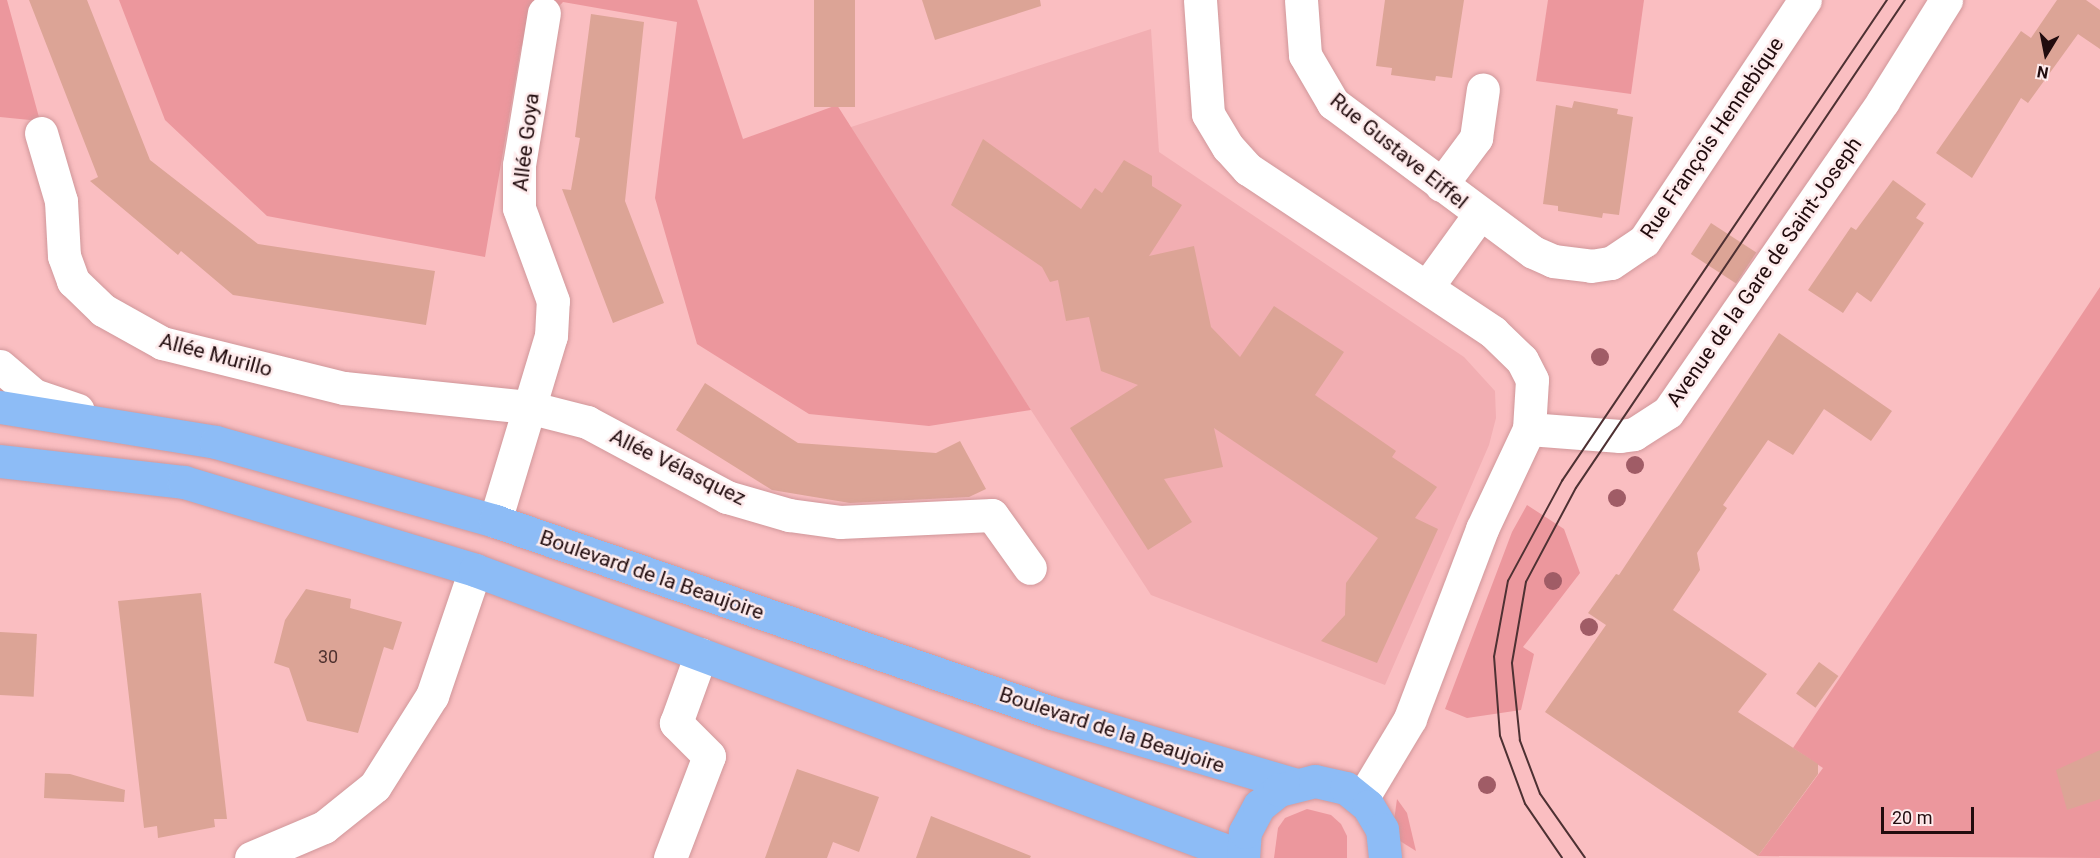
<!DOCTYPE html>
<meta charset="utf-8">
<style>
body{margin:0}
#map{position:relative;width:2100px;height:858px;overflow:hidden;background:#fabec1;font-family:Roboto,sans-serif}
div>[style]{position:absolute}
[style*='--x']{left:calc(var(--x)*1px);top:calc(var(--y)*1px);width:calc(var(--w)*1px);rotate:calc(var(--a)*1deg)}
.built>*{inset:0;background:#f2aeb2}
.green>*{inset:0;background:#ec979d}
.building>*{inset:0;background:#dca496;transform-origin:0 0}
.roads{filter:drop-shadow(0 0 2px #d0979a) drop-shadow(0 0 2px #d0979a)}
.minor>*{height:33px;margin:-16.5px;padding:0 16.5px;transform-origin:16.5px;border-radius:16.5px;background:#fff}
.major>*{height:33px;margin:-16.5px;padding:0 16.5px;transform-origin:16.5px;border-radius:16.5px;background:#8dbcf6}
.tram>*{height:1.5px;margin:-0.75px;padding:0 0.75px;transform-origin:0.75px;border-radius:0.75px;background:#4e3133}
.trees>*{width:18px;height:18px;margin:-9px;border-radius:50%;background:#a05c66}
span{translate:-50% -50%;white-space:nowrap;text-align:center;line-height:1.15;-webkit-text-stroke:5px #feebec;paint-order:stroke}
.number-label{font-size:18px;color:#503230}
.number-label span{-webkit-text-stroke-width:0}
.street-label{font-size:21px;color:#210c0e}
.north{position:absolute;left:2016px;top:24px;width:60px;height:60px;-webkit-text-stroke:4px #feebec;paint-order:stroke;rotate:190deg;font-size:16px;font-weight:700;line-height:24px;text-align:center;color:#210c0e}
.north::after{content:'';display:block;margin:auto;width:21px;height:27px;background:#210c0e;clip-path:polygon(50% 0,100% 100%,50% 72%,0 100%)}
.scale{position:absolute;left:1881px;top:807px;width:93px;height:27px;box-sizing:border-box;border:3px solid #210c0e;border-top:0;padding-left:8px;font-size:18px;line-height:21px;white-space:nowrap;color:#210c0e;-webkit-text-stroke:4px #feebec;paint-order:stroke}
</style>
<div id="map">
<div class="built">
<div style="clip-path:polygon(1151px 29px,1159px 152px,1464px 357px,1495px 391px,1496px 418px,1489px 445px,1385px 685px,1151px 595px,848px 128px)"></div>
</div>
<div class="green">
<div style="clip-path:polygon(0 0,7px 0,40px 121px,0 117px)"></div>
<div style="clip-path:polygon(119px 0,697px 0,743px 139px,837px 105px,1031px 410px,929px 426px,809px 414px,697px 344px,655px 198px,677px 22px,563px 2px,521px 47px,485px 257px,267px 216px,165px 120px)"></div>
<div style="clip-path:polygon(1548px 0,1644px 0,1631px 94px,1536px 81px)"></div>
<div style="clip-path:polygon(2100px 287px,2100px 858px,1758px 856px,1823px 768px,1793px 748px)"></div>
<div style="clip-path:polygon(1527px 505px,1564px 529px,1580px 573px,1523px 647px,1534px 654px,1521px 710px,1467px 718px,1445px 709px,1512px 532px)"></div>
<div style="clip-path:polygon(1397px 799px,1407px 813px,1416px 851px,1400px 841px,1393px 828px)"></div>
<div style="clip-path:polygon(1307px 809px,1331px 815px,1341px 824px,1347px 836px,1347px 858px,1274px 858px,1278px 828px,1285px 818px)"></div>
</div>
<div class="building">
<div style="clip-path:polygon(29px 0,87px 0,150px 160px,258px 244px,435px 271px,426px 325px,233px 295px,181px 251px,178px 255px,90px 181px,98px 177px)"></div>
<div style="left:814px;top:0;width:41px;height:107px"></div>
<div style="clip-path:polygon(922px 0,1040px 0,1041px 6px,935px 40px)"></div>
<div style="clip-path:polygon(1385px 0,1464px 0,1452px 78px,1436px 76px,1435px 81px,1391px 75px,1392px 68px,1376px 66px)"></div>
<div style="clip-path:polygon(2057px 0,2086px 0,2100px 10px,2100px 49px,2078px 34px,2028px 103px,2021px 98px,1972px 178px,1936px 153px,2021px 31px,2031px 38px)"></div>
<div style="clip-path:polygon(591px 14px,644px 22px,625px 201px,664px 303px,613px 323px,562px 189px,571px 190px,580px 138px,575px 137px)"></div>
<div style="clip-path:polygon(1574px 101px,1618px 109px,1617px 114px,1633px 117px,1619px 215px,1603px 213px,1602px 218px,1558px 211px,1558px 206px,1543px 204px,1556px 105px,1572px 108px)"></div>
<div style="clip-path:polygon(983px 139px,1081px 209px,1095px 188px,1102px 193px,1124px 160px,1152px 176px,1152px 186px,1182px 205px,1149px 256px,1194px 246px,1211px 327px,1240px 357px,1274px 306px,1344px 352px,1315px 395px,1396px 451px,1392px 457px,1437px 487px,1415px 518px,1438px 529px,1377px 663px,1321px 641px,1345px 615px,1346px 583px,1378px 538px,1214px 428px,1223px 467px,1164px 479px,1192px 522px,1148px 550px,1070px 428px,1138px 385px,1101px 371px,1089px 317px,1066px 321px,1058px 280px,1050px 282px,1042px 267px,951px 205px)"></div>
<div style="clip-path:polygon(1893px 180px,1926px 204px,1916px 218px,1924px 223px,1871px 302px,1857px 292px,1843px 313px,1808px 290px,1851px 227px,1856px 230px)"></div>
<div style="left:1711px;top:223px;width:54px;height:37px;rotate:33deg"></div>
<div style="clip-path:polygon(1779px 333px,1892px 411px,1871px 441px,1824px 409px,1793px 455px,1768px 440px,1723px 505px,1727px 508px,1697px 553px,1700px 570px,1673px 610px,1767px 674px,1738px 712px,1818px 764px,1818px 774px,1758px 856px,1545px 712px,1606px 625px,1588px 613px,1616px 574px,1619px 575px)"></div>
<div style="clip-path:polygon(705px 383px,798px 443px,936px 453px,960px 441px,986px 489px,969px 497px,850px 503px,772px 490px,676px 430px)"></div>
<div style="clip-path:polygon(306px 589px,351px 599px,350px 608px,402px 622px,393px 650px,384px 647px,358px 733px,307px 721px,289px 668px,274px 663px,285px 620px)"></div>
<div style="clip-path:polygon(201px 593px,227px 819px,214px 819px,215px 827px,158px 838px,157px 826px,144px 828px,118px 601px)"></div>
<div style="left:0;top:632px;width:37px;height:63px;rotate:3deg"></div>
<div style="left:1819px;top:662px;width:24px;height:39px;rotate:36deg"></div>
<div style="clip-path:polygon(2100px 750px,2100px 799px,2067px 810px,2056px 770px)"></div>
<div style="clip-path:polygon(797px 769px,879px 797px,859px 852px,833px 842px,827px 858px,765px 858px)"></div>
<div style="clip-path:polygon(45px 773px,70px 774px,125px 790px,124px 802px,44px 798px)"></div>
<div style="clip-path:polygon(931px 816px,1031px 856px,1030px 858px,916px 858px)"></div>
</div>
<div class="roads">
<div class="minor">
<div style="--x:1200;--y:0;--w:114;--a:86"></div>
<div style="--x:1208;--y:114;--w:39;--a:59"></div>
<div style="--x:1228;--y:147;--w:30;--a:48"></div>
<div style="--x:1248;--y:169;--w:294;--a:33.6"></div>
<div style="--x:1493;--y:332;--w:40;--a:44"></div>
<div style="--x:1522;--y:360;--w:22;--a:63"></div>
<div style="--x:1532;--y:380;--w:49;--a:93.5"></div>
<div style="--x:1529;--y:429;--w:110;--a:115.2"></div>
<div style="--x:1482;--y:529;--w:203;--a:110.8"></div>
<div style="--x:1410;--y:719;--w:93;--a:121"></div>
<div style="--x:1301;--y:0;--w:55;--a:85.8"></div>
<div style="--x:1305;--y:55;--w:56;--a:59.7"></div>
<div style="--x:1333;--y:103;--w:249;--a:36.7"></div>
<div style="--x:1533;--y:252;--w:22;--a:24"></div>
<div style="--x:1553;--y:261;--w:38;--a:7"></div>
<div style="--x:1591;--y:266;--w:20;--a:-9"></div>
<div style="--x:1611;--y:263;--w:40;--a:-34"></div>
<div style="--x:1644;--y:241;--w:290;--a:-56.3"></div>
<div style="--x:41;--y:133;--w:71;--a:73.6"></div>
<div style="--x:61;--y:201;--w:55;--a:86.9"></div>
<div style="--x:64;--y:256;--w:27;--a:70"></div>
<div style="--x:73;--y:281;--w:42;--a:44"></div>
<div style="--x:103;--y:310;--w:68;--a:29.2"></div>
<div style="--x:162;--y:343;--w:187;--a:13.9"></div>
<div style="--x:344;--y:388;--w:185;--a:5.9"></div>
<div style="--x:528;--y:407;--w:61;--a:14.3"></div>
<div style="--x:587;--y:422;--w:159;--a:28.2"></div>
<div style="--x:727;--y:497;--w:65;--a:16.2"></div>
<div style="--x:789;--y:515;--w:51;--a:7.8"></div>
<div style="--x:840;--y:522;--w:152;--a:-2.6"></div>
<div style="--x:992;--y:515;--w:65;--a:54.4"></div>
<div style="--x:1441;--y:185;--w:59;--a:-53.3"></div>
<div style="--x:1476;--y:138;--w:49;--a:-81.9"></div>
<div style="--x:1427;--y:287;--w:89;--a:-54.2"></div>
<div style="--x:0;--y:366;--w:45;--a:40.5"></div>
<div style="--x:34;--y:395;--w:46;--a:18.8"></div>
<div style="--x:1529;--y:429;--w:91;--a:4.4"></div>
<div style="--x:1620;--y:436;--w:14;--a:-8"></div>
<div style="--x:1634;--y:434;--w:40;--a:-32.9"></div>
<div style="--x:1668;--y:412;--w:378;--a:-55.3"></div>
<div style="--x:1883;--y:101;--w:119;--a:-58"></div>
<div style="--x:495;--y:521;--w:193;--a:-73.2"></div>
<div style="--x:551;--y:336;--w:35;--a:-87"></div>
<div style="--x:553;--y:301;--w:99;--a:-110.1"></div>
<div style="--x:519;--y:208;--w:43;--a:-90"></div>
<div style="--x:519;--y:165;--w:154;--a:-80.7"></div>
<div style="--x:251;--y:858;--w:79;--a:-23"></div>
<div style="--x:324;--y:827;--w:65;--a:-38.8"></div>
<div style="--x:375;--y:786;--w:107;--a:-57.7"></div>
<div style="--x:432;--y:696;--w:133;--a:-71.2"></div>
<div style="--x:670;--y:858;--w:109;--a:-69.1"></div>
<div style="--x:709;--y:756;--w:47;--a:-135"></div>
<div style="--x:676;--y:723;--w:73;--a:-70.1"></div>
</div>
<div class="major">
<div style="--x:0;--y:407;--w:219;--a:9.2"></div>
<div style="--x:216;--y:442;--w:290;--a:15.8"></div>
<div style="--x:495;--y:521;--w:589;--a:19.02"></div>
<div style="--x:1052;--y:713;--w:252;--a:16.4"></div>
<div style="--x:0;--y:461;--w:185;--a:6.5"></div>
<div style="--x:184;--y:482;--w:304;--a:16.8"></div>
<div style="--x:475;--y:570;--w:820;--a:20.49"></div>
<div style="--x:1243;--y:858;--w:26;--a:-86"></div>
<div style="--x:1245;--y:832;--w:30;--a:-62"></div>
<div style="--x:1259;--y:806;--w:26;--a:-39"></div>
<div style="--x:1279;--y:790;--w:37;--a:-14"></div>
<div style="--x:1315;--y:781;--w:32;--a:13"></div>
<div style="--x:1346;--y:788;--w:28;--a:39"></div>
<div style="--x:1368;--y:806;--w:27;--a:59"></div>
<div style="--x:1382;--y:829;--w:29;--a:84"></div>
</div>
</div>
<div class="tram">
<div style="--x:1562;--y:858;--w:65;--a:-124.4"></div>
<div style="--x:1525;--y:804;--w:72;--a:-110.2"></div>
<div style="--x:1500;--y:736;--w:79;--a:-94.3"></div>
<div style="--x:1494;--y:657;--w:77;--a:-79.6"></div>
<div style="--x:1508;--y:581;--w:114;--a:-61.6"></div>
<div style="--x:1562;--y:481;--w:581;--a:-55.95"></div>
<div style="--x:1585;--y:858;--w:78;--a:-125.1"></div>
<div style="--x:1540;--y:794;--w:57;--a:-110.7"></div>
<div style="--x:1520;--y:741;--w:78;--a:-95.9"></div>
<div style="--x:1512;--y:663;--w:82;--a:-80.2"></div>
<div style="--x:1526;--y:582;--w:106;--a:-62"></div>
<div style="--x:1576;--y:488;--w:589;--a:-56.01"></div>
</div>
<div class="trees">
<div style="left:1600px;top:357px"></div>
<div style="left:1635px;top:465px"></div>
<div style="left:1617px;top:498px"></div>
<div style="left:1553px;top:581px"></div>
<div style="left:1589px;top:627px"></div>
<div style="left:1487px;top:785px"></div>
</div>
<div class="number-label">
<span style="left:328px;top:657px">30</span>
</div>
<div class="street-label">
<span style="left:1712px;top:138px;rotate:-56deg">Rue François Hennebique</span>
<span style="left:526px;top:142px;rotate:-83deg">Allée Goya</span>
<span style="left:1399px;top:151px;rotate:39deg">Rue Gustave Eiffel</span>
<span style="left:1764px;top:272px;rotate:-55deg">Avenue de la Gare de Saint-Joseph</span>
<span style="left:216px;top:355px;rotate:15deg">Allée Murillo</span>
<span style="left:678px;top:467px;rotate:26deg">Allée Vélasquez</span>
<span style="left:652px;top:575px;rotate:19deg">Boulevard de la Beaujoire</span>
<span style="left:1112px;top:730px;rotate:18deg">Boulevard de la Beaujoire</span>
</div>
<div class="north">N</div>
<div class="scale">20 m</div>
</div>
